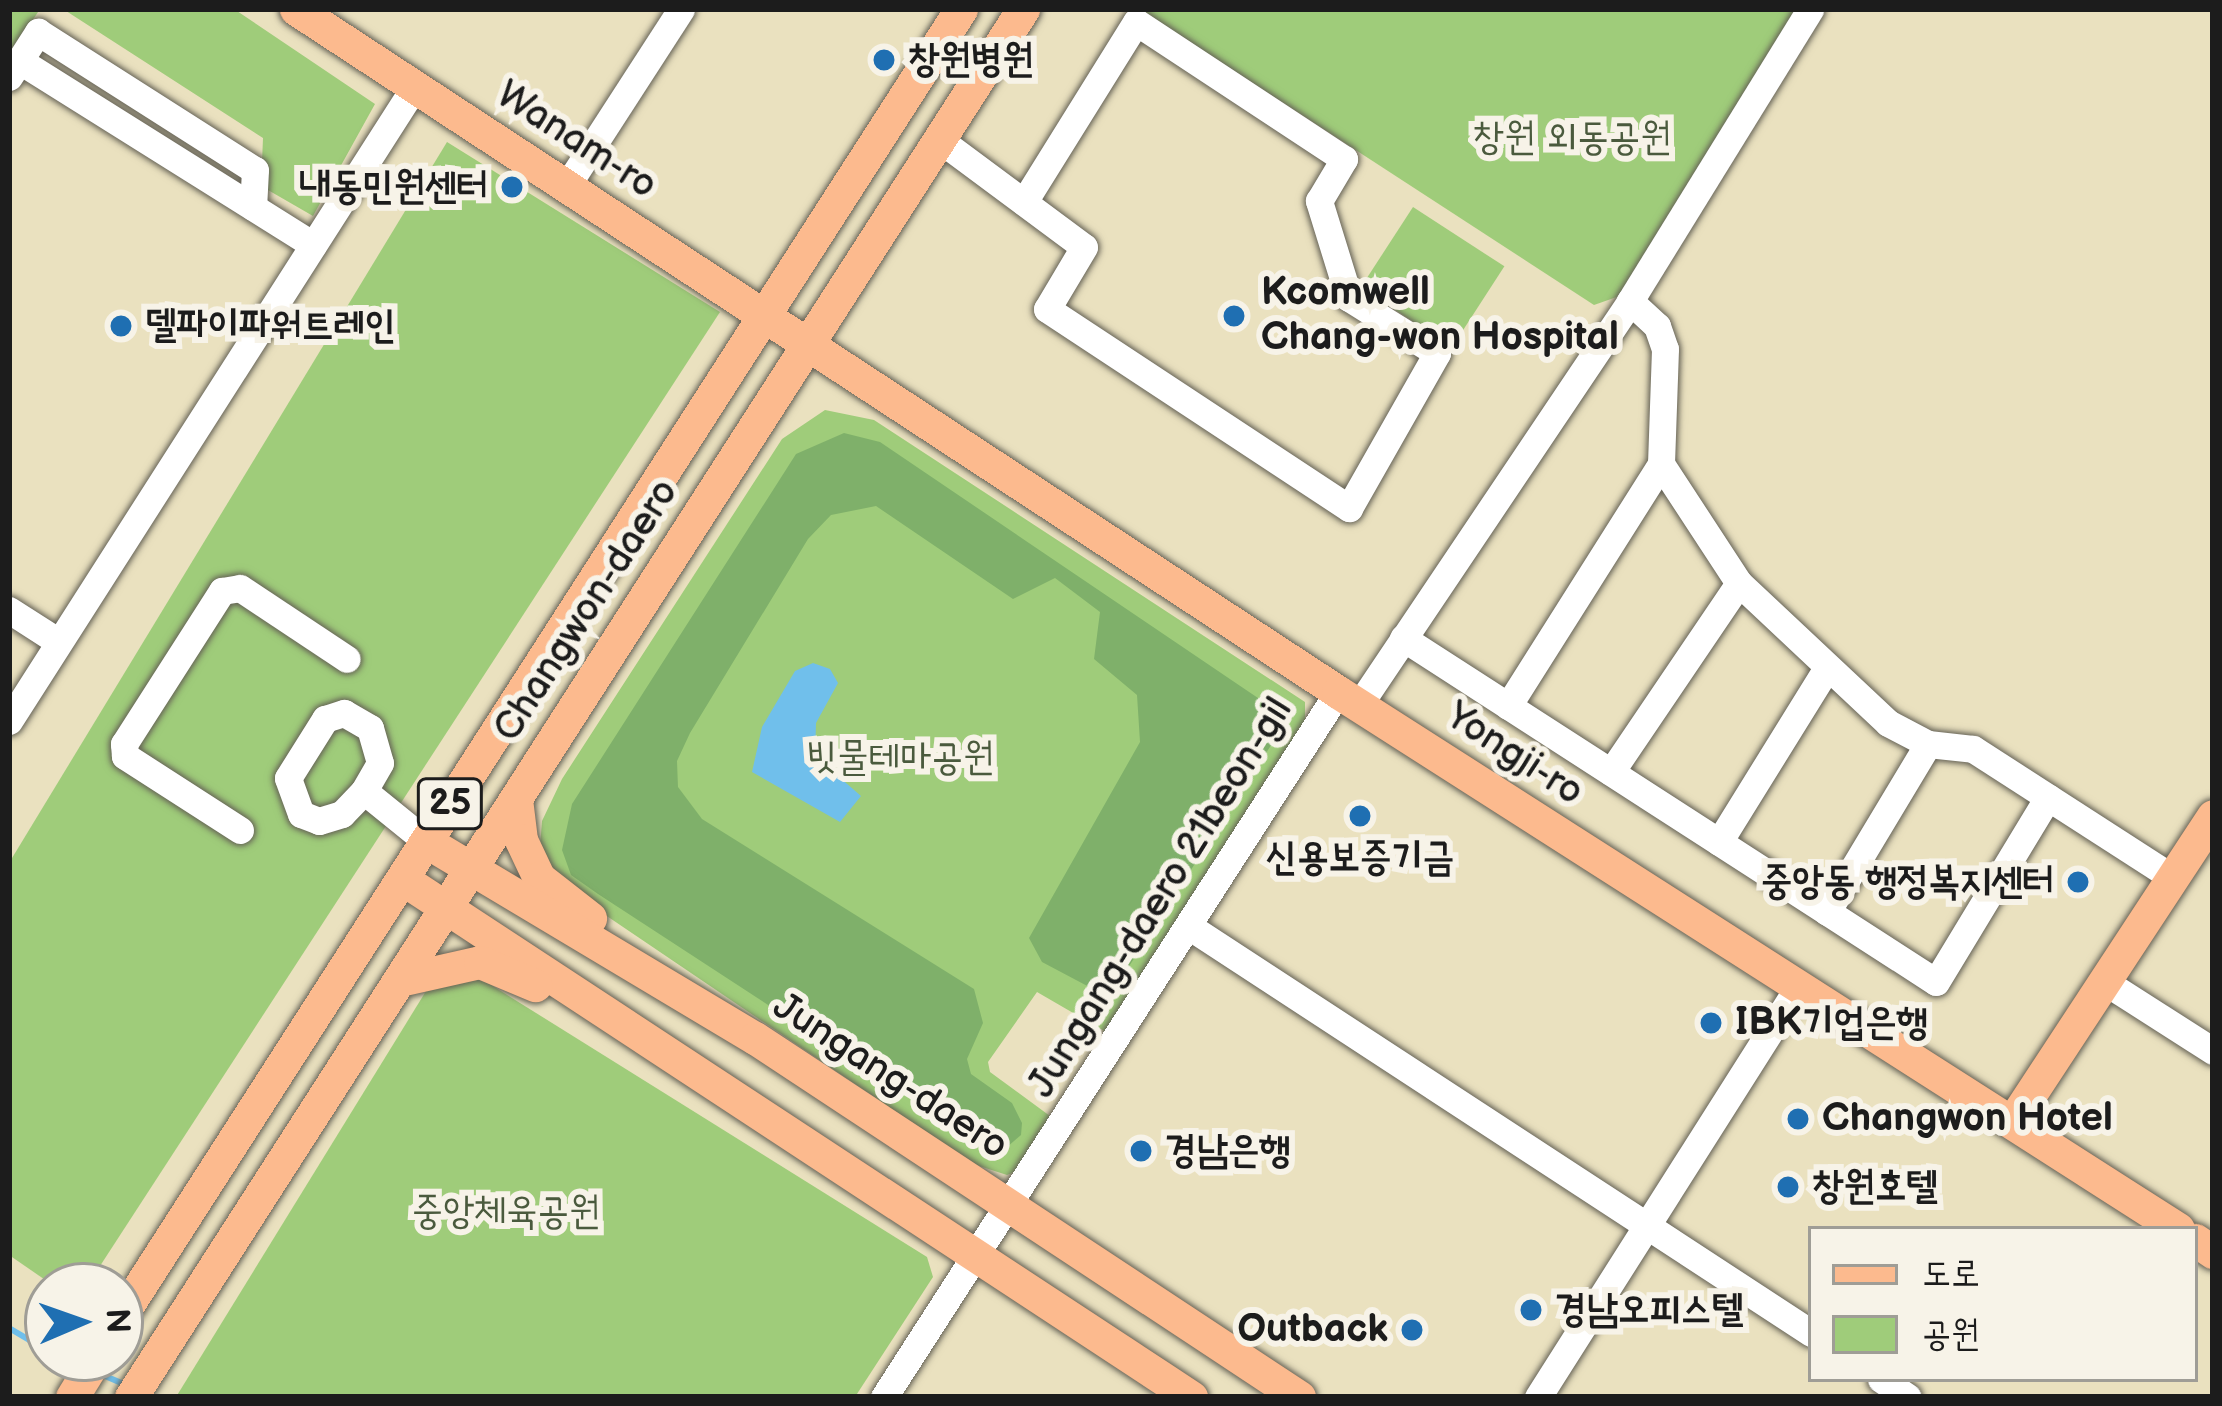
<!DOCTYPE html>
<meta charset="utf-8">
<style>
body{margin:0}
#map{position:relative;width:2222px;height:1406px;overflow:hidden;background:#eae1bf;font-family:"Balsamiq Sans","Poor Story",sans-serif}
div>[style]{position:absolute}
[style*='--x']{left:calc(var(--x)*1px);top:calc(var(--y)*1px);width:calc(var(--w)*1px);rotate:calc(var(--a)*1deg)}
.green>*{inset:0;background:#9fcc7a;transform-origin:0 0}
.forest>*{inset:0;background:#7fb06a}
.water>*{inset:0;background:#70bfeb}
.stream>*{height:6px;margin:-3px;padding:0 3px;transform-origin:3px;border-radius:3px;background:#70bfeb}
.roads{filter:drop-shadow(0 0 3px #646155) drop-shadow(0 0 3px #646155)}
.minor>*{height:27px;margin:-13.5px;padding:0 13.5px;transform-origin:13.5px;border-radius:13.5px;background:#fff}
.major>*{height:33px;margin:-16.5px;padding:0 16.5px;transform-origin:16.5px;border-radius:16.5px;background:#fcba8e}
.dots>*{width:33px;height:33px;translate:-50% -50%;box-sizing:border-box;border:6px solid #f7f3e8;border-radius:50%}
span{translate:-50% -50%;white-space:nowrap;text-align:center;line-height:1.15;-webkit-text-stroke:12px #f7f3e8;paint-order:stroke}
.shield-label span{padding:3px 9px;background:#f7f3e8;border:3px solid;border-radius:9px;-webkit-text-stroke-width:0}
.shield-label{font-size:36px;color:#1c1c1c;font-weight:700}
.poi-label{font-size:39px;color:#1c1c1c;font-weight:700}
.left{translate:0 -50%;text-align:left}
.right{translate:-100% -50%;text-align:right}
.park-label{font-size:39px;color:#4a5a3d}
.street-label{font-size:39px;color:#1c1c1c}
.frame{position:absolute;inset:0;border:12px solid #1c1c1c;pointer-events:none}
.legend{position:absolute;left:1808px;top:1226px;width:390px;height:156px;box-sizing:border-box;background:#f7f3e8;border:3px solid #9f9d96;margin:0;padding:15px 21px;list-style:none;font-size:36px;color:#1c1c1c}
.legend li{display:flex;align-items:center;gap:24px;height:60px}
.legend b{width:60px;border:3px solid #9f9d96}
.north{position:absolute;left:24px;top:1262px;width:120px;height:120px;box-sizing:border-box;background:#f7f3e8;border:3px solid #9f9d96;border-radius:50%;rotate:88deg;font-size:33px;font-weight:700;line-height:48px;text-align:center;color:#1c1c1c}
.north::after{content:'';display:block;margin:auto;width:42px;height:54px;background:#1f6fb2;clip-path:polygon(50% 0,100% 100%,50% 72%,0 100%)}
</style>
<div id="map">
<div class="green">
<div style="clip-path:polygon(9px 9px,40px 9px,9px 56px)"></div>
<div style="clip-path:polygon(63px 9px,234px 9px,375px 104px,313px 216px,261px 186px,263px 138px)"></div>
<div style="clip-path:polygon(1139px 9px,1804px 9px,1628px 293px,1594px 305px)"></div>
<div style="clip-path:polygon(447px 142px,720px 312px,87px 1286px,54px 1286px,9px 1255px,9px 863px)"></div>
<div style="left:1413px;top:207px;width:109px;height:96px;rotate:33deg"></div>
<div style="clip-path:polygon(825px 410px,874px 420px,1305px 702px,1305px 722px,1106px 1032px,1037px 992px,988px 1062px,990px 1072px,1050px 1116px,1020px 1170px,1007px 1175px,973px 1164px,564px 887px,540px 847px,542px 821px,562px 779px,782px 439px)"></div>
<div style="clip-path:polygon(439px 970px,472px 973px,927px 1257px,933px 1277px,855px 1397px,176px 1397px)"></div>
</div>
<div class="forest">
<div style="clip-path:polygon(844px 433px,880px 442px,1277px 711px,1275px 739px,1117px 985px,1093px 989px,1042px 962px,1029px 938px,1140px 742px,1137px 695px,1094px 659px,1100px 612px,1055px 578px,1013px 599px,876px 506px,831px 515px,808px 539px,690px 733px,677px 761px,678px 787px,702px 819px,974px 989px,983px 1023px,967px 1059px,971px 1074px,1012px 1103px,1022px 1123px,1021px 1135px,998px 1155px,598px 894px,571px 875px,562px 850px,572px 804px,796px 454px)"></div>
</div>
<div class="water">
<div style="clip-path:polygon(813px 663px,830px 669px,838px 683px,816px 723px,815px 756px,861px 796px,840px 822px,752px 772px,762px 727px,795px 671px)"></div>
</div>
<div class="stream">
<div style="--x:9;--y:1328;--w:45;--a:30.5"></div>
<div style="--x:64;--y:1358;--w:17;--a:24"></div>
<div style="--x:98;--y:1373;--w:28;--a:23"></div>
</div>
<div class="roads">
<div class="minor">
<div style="--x:20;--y:61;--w:346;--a:32.1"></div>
<div style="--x:9;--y:77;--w:54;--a:-57.2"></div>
<div style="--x:38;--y:32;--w:257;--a:32.5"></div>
<div style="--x:255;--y:170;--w:37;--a:93"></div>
<div style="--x:940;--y:140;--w:179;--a:36.6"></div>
<div style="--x:1084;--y:247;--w:72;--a:120.8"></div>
<div style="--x:1047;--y:309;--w:362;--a:33.4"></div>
<div style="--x:1349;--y:508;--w:178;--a:-60.4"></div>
<div style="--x:1437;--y:353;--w:104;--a:-148"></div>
<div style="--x:1349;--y:298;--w:102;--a:-107.2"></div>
<div style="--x:1319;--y:201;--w:49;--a:-59.2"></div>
<div style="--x:1344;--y:159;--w:249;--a:-146.6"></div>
<div style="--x:1136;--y:22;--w:212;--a:121.9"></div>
<div style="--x:568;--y:184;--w:208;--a:-57.1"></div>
<div style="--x:1630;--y:301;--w:343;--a:-58.3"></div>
<div style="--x:9;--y:610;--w:59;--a:32.6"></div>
<div style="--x:1403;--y:638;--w:634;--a:32.84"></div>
<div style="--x:1936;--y:982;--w:216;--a:-58.8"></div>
<div style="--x:1359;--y:705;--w:486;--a:-56.1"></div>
<div style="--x:1630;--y:301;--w:37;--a:43"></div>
<div style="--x:1657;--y:326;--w:24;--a:71"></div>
<div style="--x:1665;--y:349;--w:115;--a:92"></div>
<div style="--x:1661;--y:464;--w:142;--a:56.8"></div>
<div style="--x:1739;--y:583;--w:204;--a:43.2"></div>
<div style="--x:1888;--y:723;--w:45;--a:27.7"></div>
<div style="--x:1928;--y:744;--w:45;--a:6.3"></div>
<div style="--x:1973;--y:749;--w:238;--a:32.8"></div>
<div style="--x:1508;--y:706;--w:286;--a:-57.7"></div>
<div style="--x:9;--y:721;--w:754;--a:-57.41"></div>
<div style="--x:1611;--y:772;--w:228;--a:-55.9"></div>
<div style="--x:364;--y:791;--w:32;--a:134"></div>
<div style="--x:342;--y:814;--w:24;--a:163"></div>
<div style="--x:319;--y:821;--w:19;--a:-159"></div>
<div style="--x:301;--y:814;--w:38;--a:-110"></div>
<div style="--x:288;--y:778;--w:70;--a:-57.9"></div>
<div style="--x:325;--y:719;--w:20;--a:-18"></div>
<div style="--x:344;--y:713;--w:30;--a:30"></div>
<div style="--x:370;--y:728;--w:36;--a:74"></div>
<div style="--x:380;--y:763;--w:32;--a:120"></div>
<div style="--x:364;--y:791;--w:81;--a:39"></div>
<div style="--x:240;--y:830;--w:137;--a:-147.2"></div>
<div style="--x:125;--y:756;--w:12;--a:-95"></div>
<div style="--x:124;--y:744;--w:182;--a:-57.4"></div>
<div style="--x:222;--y:591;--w:18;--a:-9"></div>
<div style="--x:240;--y:588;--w:128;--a:33.6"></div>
<div style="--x:1719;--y:842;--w:201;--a:-58.2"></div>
<div style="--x:1827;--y:912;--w:196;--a:-59"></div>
<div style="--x:1190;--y:927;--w:742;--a:33.18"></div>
<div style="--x:2105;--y:982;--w:128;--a:32.6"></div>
<div style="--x:1881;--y:1379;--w:32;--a:34"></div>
<div style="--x:884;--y:1397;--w:839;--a:-57.22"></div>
<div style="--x:1538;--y:1397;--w:487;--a:-57.6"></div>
</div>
<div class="major">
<div style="--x:296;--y:9;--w:1246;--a:33.24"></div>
<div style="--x:1338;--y:692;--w:997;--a:32.59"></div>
<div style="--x:516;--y:799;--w:41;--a:83"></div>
<div style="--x:521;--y:840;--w:42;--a:64.7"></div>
<div style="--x:539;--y:878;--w:65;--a:38.1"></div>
<div style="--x:427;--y:842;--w:382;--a:30.9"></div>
<div style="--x:755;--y:1038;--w:652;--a:33.42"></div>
<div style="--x:404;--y:880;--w:942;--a:33.3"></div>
<div style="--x:400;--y:980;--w:82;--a:-12.7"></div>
<div style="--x:480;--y:962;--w:60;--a:22.7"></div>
<div style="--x:2012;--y:1122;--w:366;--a:-56.7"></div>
<div style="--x:2195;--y:1240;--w:22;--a:34"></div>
<div style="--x:120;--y:1317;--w:1555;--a:-57.26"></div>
<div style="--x:72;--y:1397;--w:46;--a:-58.4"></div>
<div style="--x:131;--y:1397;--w:1650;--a:-57.27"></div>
</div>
</div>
<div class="dots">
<div style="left:884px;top:60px;background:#1f6fb2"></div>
<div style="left:512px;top:187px;background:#1f6fb2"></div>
<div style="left:1234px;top:316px;background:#1f6fb2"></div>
<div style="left:121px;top:326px;background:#1f6fb2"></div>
<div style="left:1360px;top:816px;background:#1f6fb2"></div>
<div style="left:2078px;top:882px;background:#1f6fb2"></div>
<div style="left:1711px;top:1023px;background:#1f6fb2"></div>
<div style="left:1798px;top:1119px;background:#1f6fb2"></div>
<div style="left:1141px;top:1151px;background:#1f6fb2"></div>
<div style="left:1788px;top:1187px;background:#1f6fb2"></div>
<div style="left:1531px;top:1310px;background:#1f6fb2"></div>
<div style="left:1412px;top:1330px;background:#1f6fb2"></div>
</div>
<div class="shield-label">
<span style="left:450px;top:804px">25</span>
</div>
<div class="poi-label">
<span class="left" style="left:908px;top:60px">창원병원</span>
<span class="right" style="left:488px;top:187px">내동민원센터</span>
<span class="left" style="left:1261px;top:316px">Kcomwell<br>Chang-won Hospital</span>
<span class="left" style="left:145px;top:326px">델파이파워트레인</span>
<span style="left:1360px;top:858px">신용보증기금</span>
<span class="right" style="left:2054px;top:882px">중앙동 행정복지센터</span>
<span class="left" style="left:1735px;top:1023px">IBK기업은행</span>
<span class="left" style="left:1822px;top:1119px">Changwon Hotel</span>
<span class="left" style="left:1165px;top:1151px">경남은행</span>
<span class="left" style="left:1812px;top:1187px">창원호텔</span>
<span class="left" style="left:1555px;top:1310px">경남오피스텔</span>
<span class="right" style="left:1388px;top:1330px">Outback</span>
</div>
<div class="park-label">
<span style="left:1572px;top:138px">창원 외동공원</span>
<span style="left:900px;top:758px">빗물테마공원</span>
<span style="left:506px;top:1212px">중앙체육공원</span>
</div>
<div class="street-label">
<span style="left:576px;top:141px;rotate:33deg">Wanam-ro</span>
<span style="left:587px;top:611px;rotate:-57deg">Changwon-daero</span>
<span style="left:1514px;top:755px;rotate:33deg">Yongji-ro</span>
<span style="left:1161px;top:898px;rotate:-58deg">Jungang-daero 21beon-gil</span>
<span style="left:890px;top:1077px;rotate:33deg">Jungang-daero</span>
</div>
<div class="frame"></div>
<ul class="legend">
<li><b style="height:15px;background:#fcba8e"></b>도로</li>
<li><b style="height:33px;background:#9fcc7a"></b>공원</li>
</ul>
<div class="north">N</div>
</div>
